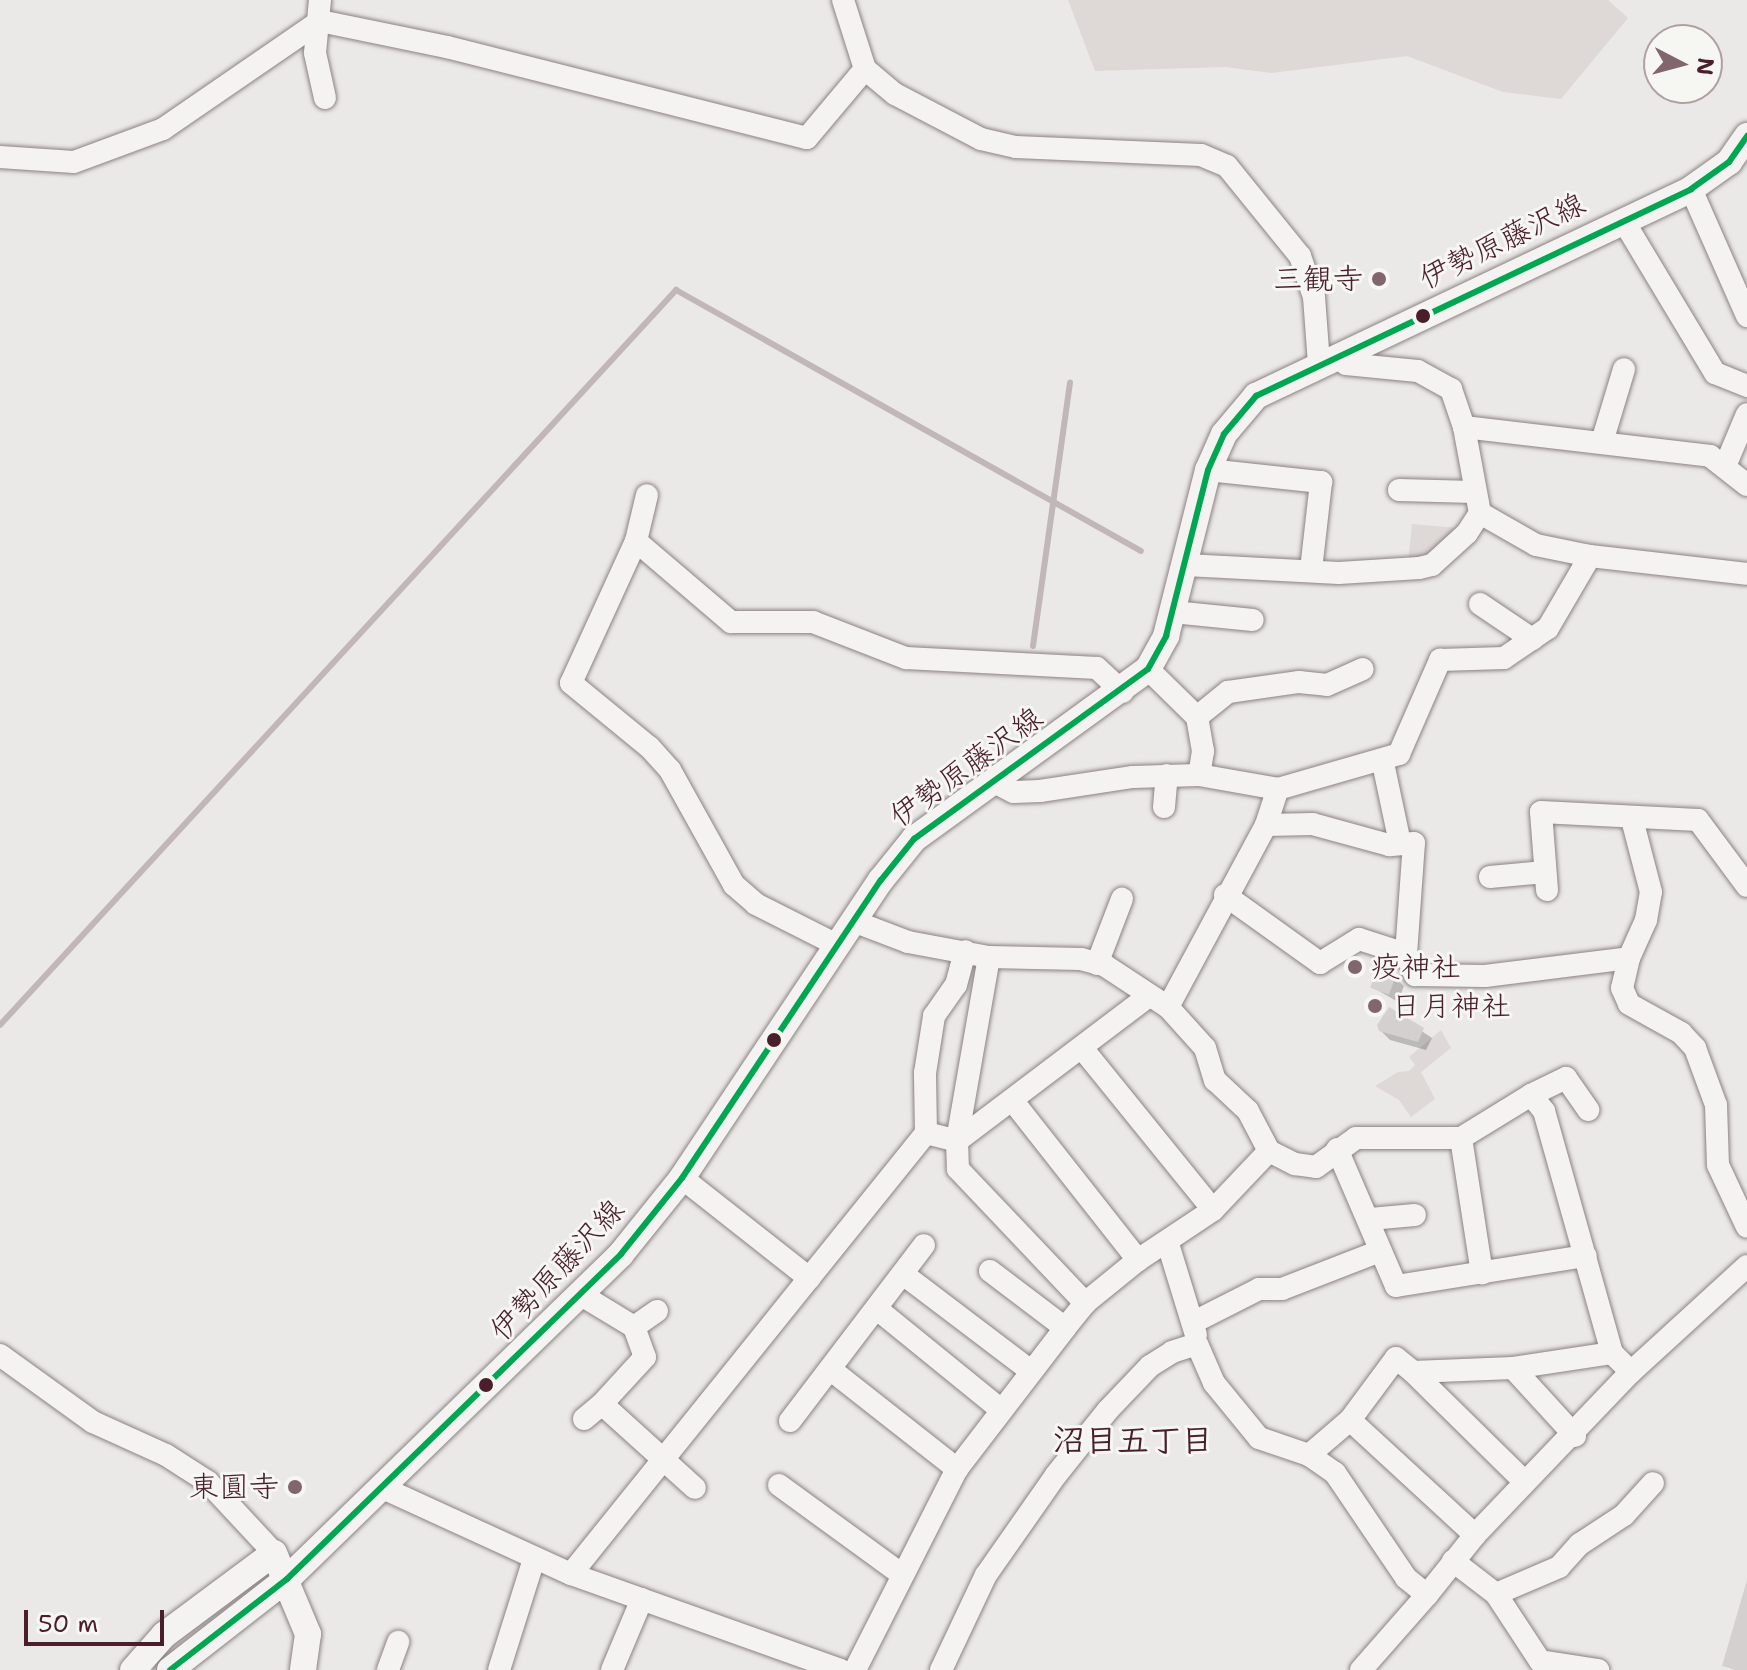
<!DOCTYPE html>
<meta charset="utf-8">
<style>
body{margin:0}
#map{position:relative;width:1747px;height:1670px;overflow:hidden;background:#ebe9e7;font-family:"Shantell Sans","Klee One",sans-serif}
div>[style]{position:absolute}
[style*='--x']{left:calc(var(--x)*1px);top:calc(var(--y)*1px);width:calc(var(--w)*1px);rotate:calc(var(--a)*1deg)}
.green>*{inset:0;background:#ded8d7}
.shadow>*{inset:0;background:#0003}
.stream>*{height:6px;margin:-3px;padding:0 3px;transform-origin:3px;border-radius:3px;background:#c2b7b7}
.building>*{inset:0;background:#d3d0cf;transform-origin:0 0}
.roads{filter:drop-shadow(0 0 2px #8b8283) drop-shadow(0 0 2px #8b8283)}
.minor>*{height:22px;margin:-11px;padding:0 11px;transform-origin:11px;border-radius:11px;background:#f4f3f1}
.major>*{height:26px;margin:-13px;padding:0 13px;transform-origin:13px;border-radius:13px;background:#f4f3f1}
.bus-1>*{height:6px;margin:-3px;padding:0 3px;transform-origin:3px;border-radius:3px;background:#00a651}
.dots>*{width:22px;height:22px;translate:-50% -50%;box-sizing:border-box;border:4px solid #f6f6f2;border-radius:50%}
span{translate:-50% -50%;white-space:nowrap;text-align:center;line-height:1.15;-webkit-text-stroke:6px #f6f6f2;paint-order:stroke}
.street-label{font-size:30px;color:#4a1f2b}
.poi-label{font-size:30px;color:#4a1f2b}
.right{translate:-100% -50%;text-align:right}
.left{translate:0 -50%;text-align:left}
.neighbourhood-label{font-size:32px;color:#4a1f2b;font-weight:700}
.north{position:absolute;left:1643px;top:24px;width:80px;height:80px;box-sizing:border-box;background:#f6f6f2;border:2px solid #b1a0a2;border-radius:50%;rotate:96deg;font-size:22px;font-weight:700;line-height:32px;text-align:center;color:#4a1f2b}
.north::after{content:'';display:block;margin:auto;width:28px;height:36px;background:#82666d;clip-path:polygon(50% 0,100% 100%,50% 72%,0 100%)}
.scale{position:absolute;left:24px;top:1610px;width:140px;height:36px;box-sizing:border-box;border:4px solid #4a1f2b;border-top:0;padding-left:10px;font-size:24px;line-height:28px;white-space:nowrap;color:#4a1f2b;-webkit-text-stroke:6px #f6f6f2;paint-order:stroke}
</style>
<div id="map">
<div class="green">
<div style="clip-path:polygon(1068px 0,1608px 0,1628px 18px,1561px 99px,1503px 92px,1407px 56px,1271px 73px,1225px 67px,1095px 71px)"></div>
<div style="clip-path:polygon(1412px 524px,1458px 528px,1429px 565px,1408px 563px)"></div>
<div style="clip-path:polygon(1441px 1030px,1451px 1048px,1421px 1072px,1435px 1099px,1411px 1117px,1399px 1100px,1375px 1086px,1398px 1072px,1409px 1071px,1415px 1065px,1409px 1057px)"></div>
</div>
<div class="shadow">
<div style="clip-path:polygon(1355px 964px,1363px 972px,1361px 974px,1352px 967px)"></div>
<div style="clip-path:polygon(1395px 978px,1404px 986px,1398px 1002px,1372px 987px)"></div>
<div style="clip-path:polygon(1389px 1009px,1432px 1038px,1426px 1050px,1390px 1040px,1381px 1031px)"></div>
</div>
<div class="stream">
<div style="--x:1033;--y:646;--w:266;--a:-82"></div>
<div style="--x:0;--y:1025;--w:999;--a:-47.39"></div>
<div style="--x:676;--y:290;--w:533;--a:29.31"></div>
</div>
<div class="building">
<div style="left:1377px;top:969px;width:20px;height:20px;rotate:20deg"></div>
<div style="clip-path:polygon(1389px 1007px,1424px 1028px,1418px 1042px,1379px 1031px,1377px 1025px)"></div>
<div style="clip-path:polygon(1747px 1580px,1747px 1670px,1736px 1670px,1722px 1666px)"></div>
</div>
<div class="roads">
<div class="minor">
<div style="--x:320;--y:0;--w:53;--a:95.4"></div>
<div style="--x:315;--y:53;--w:46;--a:77.5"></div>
<div style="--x:843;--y:0;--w:72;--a:72.3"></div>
<div style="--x:865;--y:69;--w:39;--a:40"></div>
<div style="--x:895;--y:94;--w:97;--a:27.6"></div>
<div style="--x:981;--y:139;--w:36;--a:13"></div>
<div style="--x:1016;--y:147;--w:185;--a:2.5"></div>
<div style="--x:1201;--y:155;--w:28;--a:23"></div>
<div style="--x:1227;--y:166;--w:116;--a:51"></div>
<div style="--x:1300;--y:256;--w:43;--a:71.1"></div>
<div style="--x:1314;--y:297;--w:66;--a:85.7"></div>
<div style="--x:0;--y:157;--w:74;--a:3.9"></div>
<div style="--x:74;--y:162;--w:95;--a:-20.3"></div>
<div style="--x:163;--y:129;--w:191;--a:-34.5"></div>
<div style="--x:320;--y:21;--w:130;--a:11.6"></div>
<div style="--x:447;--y:47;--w:371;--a:14.2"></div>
<div style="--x:807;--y:138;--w:90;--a:-50"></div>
<div style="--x:1691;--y:189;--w:139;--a:66.2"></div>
<div style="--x:1623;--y:220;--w:179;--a:59"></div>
<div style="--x:1715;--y:373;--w:35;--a:22"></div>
<div style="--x:1339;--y:355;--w:11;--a:52"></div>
<div style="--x:1346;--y:364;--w:72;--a:5.6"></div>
<div style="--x:1418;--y:371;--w:38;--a:29"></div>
<div style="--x:1451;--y:389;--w:40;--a:71.1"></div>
<div style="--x:1464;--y:427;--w:87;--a:79.5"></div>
<div style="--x:1464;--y:427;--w:248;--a:6.7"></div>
<div style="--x:1710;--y:456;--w:47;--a:38.1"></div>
<div style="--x:1602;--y:442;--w:76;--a:-73.2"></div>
<div style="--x:1726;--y:464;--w:54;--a:-67.2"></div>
<div style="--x:1208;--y:470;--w:114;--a:6.1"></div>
<div style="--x:1321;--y:482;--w:89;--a:96.5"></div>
<div style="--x:1399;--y:490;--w:75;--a:1.5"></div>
<div style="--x:636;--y:541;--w:47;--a:-76.6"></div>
<div style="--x:1186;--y:565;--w:153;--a:3"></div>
<div style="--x:1339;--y:573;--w:80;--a:-3.6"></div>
<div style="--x:1419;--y:568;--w:13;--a:-13"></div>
<div style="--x:1432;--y:565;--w:47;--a:-42.4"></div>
<div style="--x:1467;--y:533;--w:24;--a:-57"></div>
<div style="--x:1480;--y:513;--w:64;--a:29.7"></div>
<div style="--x:1536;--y:545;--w:55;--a:11.5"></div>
<div style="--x:1590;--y:556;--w:158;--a:6.5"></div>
<div style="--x:1480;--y:604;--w:63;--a:33.9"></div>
<div style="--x:1173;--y:612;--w:80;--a:5.7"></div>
<div style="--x:1148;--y:669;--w:69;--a:44.4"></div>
<div style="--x:1197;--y:717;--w:35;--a:80"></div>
<div style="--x:1203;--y:751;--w:24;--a:99"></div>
<div style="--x:1197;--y:717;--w:40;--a:-39"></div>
<div style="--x:1228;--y:692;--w:72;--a:-8"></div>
<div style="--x:1299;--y:682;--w:28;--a:6"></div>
<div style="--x:1327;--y:685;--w:39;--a:-24"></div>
<div style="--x:1383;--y:763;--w:82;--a:78"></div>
<div style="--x:996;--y:783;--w:20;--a:27"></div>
<div style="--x:1014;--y:792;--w:26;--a:-2"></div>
<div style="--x:1040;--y:791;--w:94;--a:-8.6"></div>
<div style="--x:1133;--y:777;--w:66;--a:-1.7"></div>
<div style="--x:1199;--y:775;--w:80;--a:10"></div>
<div style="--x:1164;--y:807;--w:32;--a:-85"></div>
<div style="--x:1490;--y:877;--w:55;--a:-5.2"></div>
<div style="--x:1547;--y:890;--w:78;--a:-94.4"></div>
<div style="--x:1541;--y:812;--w:157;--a:2.9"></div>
<div style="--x:1698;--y:820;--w:82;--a:53.4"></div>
<div style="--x:1225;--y:895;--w:117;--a:35.6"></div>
<div style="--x:1320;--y:963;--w:46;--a:-31.6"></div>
<div style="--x:1359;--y:939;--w:49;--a:17.7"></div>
<div style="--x:1406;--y:954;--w:111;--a:-85.9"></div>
<div style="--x:1414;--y:843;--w:25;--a:175"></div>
<div style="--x:1389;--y:845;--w:79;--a:-164.6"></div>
<div style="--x:1313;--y:824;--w:47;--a:178.8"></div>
<div style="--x:853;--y:921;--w:59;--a:20.9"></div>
<div style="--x:908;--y:942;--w:82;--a:10.5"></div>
<div style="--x:989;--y:957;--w:92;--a:1.2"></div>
<div style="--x:1081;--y:959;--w:24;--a:15"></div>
<div style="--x:1104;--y:965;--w:77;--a:33.3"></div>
<div style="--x:1168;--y:1007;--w:55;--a:47.9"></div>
<div style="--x:1205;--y:1048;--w:34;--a:73"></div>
<div style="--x:1215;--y:1080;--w:45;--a:43.2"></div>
<div style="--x:1248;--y:1111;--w:45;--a:62.3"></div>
<div style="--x:1269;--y:1151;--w:29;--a:27"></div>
<div style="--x:1295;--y:1164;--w:21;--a:8"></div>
<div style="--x:1316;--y:1167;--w:49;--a:-35.9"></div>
<div style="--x:1356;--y:1138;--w:105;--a:0"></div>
<div style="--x:1461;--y:1138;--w:82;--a:-31.6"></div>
<div style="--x:1531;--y:1095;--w:21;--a:51"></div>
<div style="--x:1544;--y:1111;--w:251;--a:74.3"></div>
<div style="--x:1612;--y:1353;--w:27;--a:45"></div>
<div style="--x:837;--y:945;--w:91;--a:-153.2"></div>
<div style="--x:756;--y:904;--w:29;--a:-139"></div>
<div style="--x:734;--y:885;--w:132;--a:-119.1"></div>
<div style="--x:670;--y:770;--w:31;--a:-132"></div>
<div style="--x:649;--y:747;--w:101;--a:-140.6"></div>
<div style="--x:571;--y:683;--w:156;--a:-65.4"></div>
<div style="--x:636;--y:541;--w:125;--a:40.5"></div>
<div style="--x:731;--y:622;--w:82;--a:0"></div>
<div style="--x:813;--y:622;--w:100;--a:21.2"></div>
<div style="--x:906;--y:658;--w:191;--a:3"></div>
<div style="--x:1097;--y:668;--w:35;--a:43"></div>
<div style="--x:1406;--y:954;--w:23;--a:67"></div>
<div style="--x:1415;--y:975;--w:70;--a:0.8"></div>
<div style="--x:1485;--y:976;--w:145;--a:-7.1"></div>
<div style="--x:1629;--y:958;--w:42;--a:-65.9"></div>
<div style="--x:1646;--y:920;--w:28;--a:-80"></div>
<div style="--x:1651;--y:892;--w:75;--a:-104.6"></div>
<div style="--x:989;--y:957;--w:187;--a:99.9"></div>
<div style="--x:957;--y:1141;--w:28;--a:88"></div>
<div style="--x:958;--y:1169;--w:185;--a:46.5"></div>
<div style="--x:1629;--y:958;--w:31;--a:103"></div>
<div style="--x:1622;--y:988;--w:17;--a:66"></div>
<div style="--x:1629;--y:1004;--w:60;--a:29.1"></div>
<div style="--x:1681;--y:1033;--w:21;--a:47"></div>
<div style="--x:1695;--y:1048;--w:61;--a:69.8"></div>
<div style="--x:1716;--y:1105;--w:60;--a:88.1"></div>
<div style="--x:1718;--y:1165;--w:68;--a:64.9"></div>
<div style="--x:1097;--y:964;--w:70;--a:-69"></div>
<div style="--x:1168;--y:1007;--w:207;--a:-61.7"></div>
<div style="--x:1266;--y:825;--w:38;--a:-72"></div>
<div style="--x:1278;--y:789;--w:126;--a:-16.1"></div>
<div style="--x:1399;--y:754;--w:103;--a:-66.4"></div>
<div style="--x:1440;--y:660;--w:64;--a:-1.8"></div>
<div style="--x:1504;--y:658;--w:53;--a:-34.3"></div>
<div style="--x:1548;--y:628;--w:83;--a:-59.7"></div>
<div style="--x:1082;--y:1048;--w:208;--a:51"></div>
<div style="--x:1531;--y:1095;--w:39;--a:-26"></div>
<div style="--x:1566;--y:1078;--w:39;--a:55"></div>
<div style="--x:1012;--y:1100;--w:204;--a:51.8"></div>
<div style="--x:926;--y:1133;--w:60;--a:-91"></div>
<div style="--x:925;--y:1073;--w:58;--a:-81"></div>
<div style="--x:934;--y:1016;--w:38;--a:-55"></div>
<div style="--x:956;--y:985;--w:35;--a:-75"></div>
<div style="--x:1461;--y:1138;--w:137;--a:81.2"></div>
<div style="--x:1337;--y:1149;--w:149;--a:66.7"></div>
<div style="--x:1396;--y:1286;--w:192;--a:-9"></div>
<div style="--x:682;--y:1178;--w:162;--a:38.2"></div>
<div style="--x:1370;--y:1219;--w:45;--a:-5.1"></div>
<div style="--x:1168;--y:1244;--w:95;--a:72.9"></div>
<div style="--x:990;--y:1271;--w:94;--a:37.2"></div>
<div style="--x:903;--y:1274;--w:161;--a:37.2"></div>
<div style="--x:583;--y:1296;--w:60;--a:31.3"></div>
<div style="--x:634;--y:1327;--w:32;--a:70"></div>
<div style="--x:645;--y:1357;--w:64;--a:132.5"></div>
<div style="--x:602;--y:1404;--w:125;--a:42.1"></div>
<div style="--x:877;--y:1309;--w:159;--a:39.1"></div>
<div style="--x:1194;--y:1322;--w:73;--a:-26.9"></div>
<div style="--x:1259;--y:1289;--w:23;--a:0"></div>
<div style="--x:1282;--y:1289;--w:105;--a:-21.2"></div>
<div style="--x:634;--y:1327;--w:28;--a:-35"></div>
<div style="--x:0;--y:1355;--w:115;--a:35.8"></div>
<div style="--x:93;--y:1422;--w:80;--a:24.3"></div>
<div style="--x:166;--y:1455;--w:50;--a:32.7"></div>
<div style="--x:208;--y:1482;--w:97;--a:47.1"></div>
<div style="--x:1513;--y:1368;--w:92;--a:47.6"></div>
<div style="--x:830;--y:1369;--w:162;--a:38.2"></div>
<div style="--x:1413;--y:1372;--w:157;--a:44.5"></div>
<div style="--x:584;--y:1419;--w:23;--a:-40"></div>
<div style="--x:1350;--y:1420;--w:170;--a:42.6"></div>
<div style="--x:790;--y:1421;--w:221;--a:-52.7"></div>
<div style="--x:1309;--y:1455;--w:54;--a:-40.5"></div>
<div style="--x:1350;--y:1420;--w:77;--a:-53.4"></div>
<div style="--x:1396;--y:1358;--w:22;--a:39"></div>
<div style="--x:1413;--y:1372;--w:100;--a:-2.3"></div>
<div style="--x:1513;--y:1368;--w:100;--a:-8.6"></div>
<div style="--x:779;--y:1485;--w:151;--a:36.1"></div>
<div style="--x:383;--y:1488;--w:207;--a:24.6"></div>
<div style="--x:571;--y:1574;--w:286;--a:19.6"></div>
<div style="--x:1453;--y:1561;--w:54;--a:37.5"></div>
<div style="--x:1496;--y:1594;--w:80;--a:56.7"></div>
<div style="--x:1540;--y:1661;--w:59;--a:8.8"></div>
<div style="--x:571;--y:1574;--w:566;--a:-51.17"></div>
<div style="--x:926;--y:1133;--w:32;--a:14"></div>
<div style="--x:957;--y:1141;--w:241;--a:-37.1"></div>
<div style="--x:1496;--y:1594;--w:69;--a:-23.2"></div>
<div style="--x:1559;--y:1567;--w:31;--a:-48"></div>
<div style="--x:1580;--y:1544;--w:53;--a:-33.4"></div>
<div style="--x:1624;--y:1515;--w:43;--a:-47.8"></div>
<div style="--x:388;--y:1670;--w:30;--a:-70"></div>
<div style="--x:499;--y:1670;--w:116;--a:-72.5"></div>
<div style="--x:612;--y:1670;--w:77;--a:-67.1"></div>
<div style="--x:855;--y:1670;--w:225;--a:-63.1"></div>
<div style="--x:957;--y:1469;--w:178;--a:-52.5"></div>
<div style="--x:1065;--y:1328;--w:32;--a:-51"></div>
<div style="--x:1085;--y:1303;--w:68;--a:-39.1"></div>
<div style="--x:1138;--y:1260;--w:90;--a:-33.7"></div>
<div style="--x:1213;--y:1210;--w:81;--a:-46.5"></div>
<div style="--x:941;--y:1670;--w:105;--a:-64.7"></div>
<div style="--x:986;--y:1575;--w:122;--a:-55"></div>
<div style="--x:1056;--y:1475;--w:83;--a:-51.3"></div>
<div style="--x:1108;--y:1410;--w:61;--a:-46.3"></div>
<div style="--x:1150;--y:1366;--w:26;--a:-32"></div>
<div style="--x:1172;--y:1352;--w:26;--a:-18"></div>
<div style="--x:1197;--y:1344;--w:43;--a:66.4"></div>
<div style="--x:1214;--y:1383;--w:71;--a:50.7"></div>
<div style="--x:1259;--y:1438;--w:53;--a:18.8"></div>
<div style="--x:1309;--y:1455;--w:32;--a:35"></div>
<div style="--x:1335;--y:1473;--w:127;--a:55.9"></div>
<div style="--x:1406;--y:1578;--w:27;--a:39"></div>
<div style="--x:1427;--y:1595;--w:77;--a:-51.3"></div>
<div style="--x:1475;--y:1535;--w:226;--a:-46.3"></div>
<div style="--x:1631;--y:1372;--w:157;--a:-42.4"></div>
<div style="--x:1361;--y:1670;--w:100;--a:-48.7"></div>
</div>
<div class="major">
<div style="--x:133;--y:1670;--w:47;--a:-48.5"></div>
<div style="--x:164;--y:1635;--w:137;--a:-36.7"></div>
<div style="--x:274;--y:1553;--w:88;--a:67.2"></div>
<div style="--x:308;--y:1634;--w:36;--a:98"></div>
<div style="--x:170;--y:1670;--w:148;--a:-37.9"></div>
<div style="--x:287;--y:1579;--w:466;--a:-44.2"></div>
<div style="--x:621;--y:1254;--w:97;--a:-51.2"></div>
<div style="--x:682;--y:1178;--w:358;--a:-56.3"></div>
<div style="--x:881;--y:880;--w:53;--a:-51.2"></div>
<div style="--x:914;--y:839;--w:289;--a:-36"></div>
<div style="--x:1148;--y:669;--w:38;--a:-61"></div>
<div style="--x:1166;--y:636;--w:171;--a:-75.8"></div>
<div style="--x:1208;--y:470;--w:39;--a:-66"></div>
<div style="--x:1224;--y:434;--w:50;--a:-49.9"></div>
<div style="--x:1256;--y:396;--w:482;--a:-25.4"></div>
<div style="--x:1691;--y:189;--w:47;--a:-35.4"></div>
<div style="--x:1729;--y:162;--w:32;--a:-55"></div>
</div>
</div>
<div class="bus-1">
<div style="--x:170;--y:1670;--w:148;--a:-37.9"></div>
<div style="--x:287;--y:1579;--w:466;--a:-44.2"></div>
<div style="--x:621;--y:1254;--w:97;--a:-51.2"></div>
<div style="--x:682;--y:1178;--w:358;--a:-56.3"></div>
<div style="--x:881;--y:880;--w:53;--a:-51.2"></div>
<div style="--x:914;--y:839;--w:289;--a:-36"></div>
<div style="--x:1148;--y:669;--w:38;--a:-61"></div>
<div style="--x:1166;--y:636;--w:171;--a:-75.8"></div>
<div style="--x:1208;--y:470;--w:39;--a:-66"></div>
<div style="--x:1224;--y:434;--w:50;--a:-49.9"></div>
<div style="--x:1256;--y:396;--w:482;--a:-25.4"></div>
<div style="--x:1691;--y:189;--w:47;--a:-35.4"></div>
<div style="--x:1729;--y:162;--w:32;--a:-55"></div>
</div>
<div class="dots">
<div style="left:1379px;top:279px;background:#82666d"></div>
<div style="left:1423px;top:316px;background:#4a1f2b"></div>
<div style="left:1355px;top:967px;background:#82666d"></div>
<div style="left:1375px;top:1006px;background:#82666d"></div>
<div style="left:774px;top:1040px;background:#4a1f2b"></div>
<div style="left:486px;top:1385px;background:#4a1f2b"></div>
<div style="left:295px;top:1487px;background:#82666d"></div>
</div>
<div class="street-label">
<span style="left:1502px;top:241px;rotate:-26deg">伊勢原藤沢線</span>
<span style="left:966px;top:767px;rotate:-36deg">伊勢原藤沢線</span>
<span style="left:557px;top:1270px;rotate:-47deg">伊勢原藤沢線</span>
</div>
<div class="poi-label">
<span class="right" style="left:1363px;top:279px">三観寺</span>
<span class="left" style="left:1371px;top:967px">疫神社</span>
<span class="left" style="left:1391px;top:1006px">日月神社</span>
<span class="right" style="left:279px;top:1487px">東圓寺</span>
</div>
<div class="neighbourhood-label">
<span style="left:1133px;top:1440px">沼目五丁目</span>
</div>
<div class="north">N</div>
<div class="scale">50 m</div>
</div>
